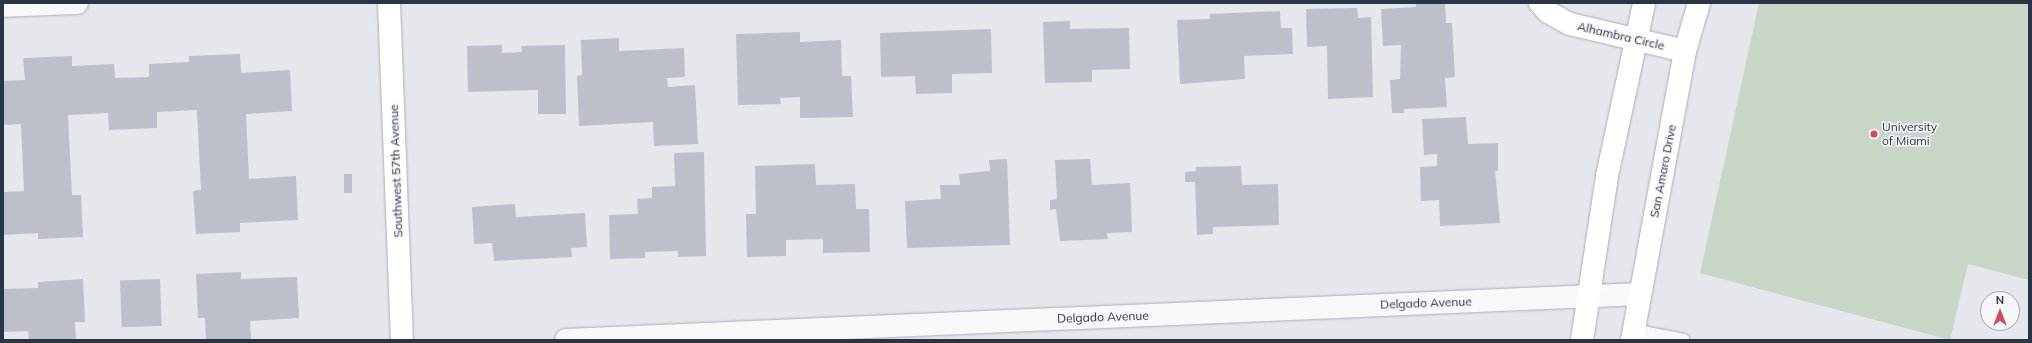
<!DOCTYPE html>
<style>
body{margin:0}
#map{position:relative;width:2032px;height:343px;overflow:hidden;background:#e4e7ec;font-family:Mulish,sans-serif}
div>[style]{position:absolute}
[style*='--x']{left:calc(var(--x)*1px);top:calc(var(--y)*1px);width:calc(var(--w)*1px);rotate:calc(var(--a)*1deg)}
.green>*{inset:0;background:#c9d6c5}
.building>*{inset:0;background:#bbc0ca;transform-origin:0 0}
.roads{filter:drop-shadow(0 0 1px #a9aeb7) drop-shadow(0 0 1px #a9aeb7)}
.lane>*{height:13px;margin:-6.5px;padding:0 6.5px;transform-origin:6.5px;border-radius:6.5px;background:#f7f8fa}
.street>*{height:22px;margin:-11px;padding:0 11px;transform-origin:11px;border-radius:11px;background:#f7f8fa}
.secondary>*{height:22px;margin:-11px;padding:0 11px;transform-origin:11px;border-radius:11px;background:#fff}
.dots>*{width:11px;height:11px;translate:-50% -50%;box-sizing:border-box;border:2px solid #f4f6f9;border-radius:50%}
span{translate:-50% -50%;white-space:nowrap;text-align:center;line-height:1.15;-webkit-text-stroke:3px #f4f6f9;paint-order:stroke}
.street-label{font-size:12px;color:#2b3445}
.poi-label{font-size:12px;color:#2b3445}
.left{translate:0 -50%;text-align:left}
.frame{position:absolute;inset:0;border:4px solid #2b3445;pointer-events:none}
.north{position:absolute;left:1980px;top:291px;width:40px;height:40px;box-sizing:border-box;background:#f4f6f9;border:1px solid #a4a8b1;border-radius:50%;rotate:0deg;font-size:11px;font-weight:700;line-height:16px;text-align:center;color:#2b3445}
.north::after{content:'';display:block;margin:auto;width:14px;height:18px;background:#d1495b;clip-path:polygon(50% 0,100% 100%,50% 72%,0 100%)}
</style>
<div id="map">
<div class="green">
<div style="clip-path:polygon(1759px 3px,2029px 3px,2029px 280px,1968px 264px,1950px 340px,1700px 273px)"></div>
</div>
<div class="building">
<div style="clip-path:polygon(1416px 3px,1445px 3px,1446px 23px,1452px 23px,1455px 77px,1445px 78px,1447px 107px,1404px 109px,1404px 113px,1392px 113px,1390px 80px,1400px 79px,1401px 45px,1383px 46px,1381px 9px,1416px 7px)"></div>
<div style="clip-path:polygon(1357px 8px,1358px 18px,1371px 17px,1373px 97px,1328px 99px,1327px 46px,1307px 47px,1306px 9px)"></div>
<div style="clip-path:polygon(1280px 11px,1281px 28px,1292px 28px,1293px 54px,1244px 56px,1245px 79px,1180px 84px,1177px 20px,1210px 19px,1210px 14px)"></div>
<div style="clip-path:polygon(1070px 21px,1070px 29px,1129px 28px,1130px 69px,1092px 70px,1092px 82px,1045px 83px,1043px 22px)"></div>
<div style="clip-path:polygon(991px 29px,992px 73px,952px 74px,952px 93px,916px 94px,915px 76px,881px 77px,880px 33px)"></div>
<div style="clip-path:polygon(800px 32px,800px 42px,841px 40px,842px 76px,851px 76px,853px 117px,800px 118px,800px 97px,780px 98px,781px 104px,738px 105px,736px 34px)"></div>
<div style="clip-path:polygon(619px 38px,619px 51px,684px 48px,685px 77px,667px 78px,668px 87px,695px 85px,698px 144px,654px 146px,653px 122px,579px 126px,577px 76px,582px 75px,581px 40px)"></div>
<div style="clip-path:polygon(502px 45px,502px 53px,522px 52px,521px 46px,565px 45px,566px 114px,538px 114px,538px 90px,468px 92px,467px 46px)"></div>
<div style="clip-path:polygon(240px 54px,241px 73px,290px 70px,292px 111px,246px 114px,249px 179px,296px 176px,298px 220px,240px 223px,240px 232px,196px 234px,193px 191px,201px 190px,197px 110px,157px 112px,157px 128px,109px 130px,108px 113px,68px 115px,72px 195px,81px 195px,83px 237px,38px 239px,38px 233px,3px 235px,3px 192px,24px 191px,21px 124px,3px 125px,3px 81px,25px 80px,23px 58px,72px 56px,72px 66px,114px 64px,115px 78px,149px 77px,149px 64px,189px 62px,189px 56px)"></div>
<div style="clip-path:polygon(1466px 117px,1468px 144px,1498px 143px,1498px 171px,1495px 171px,1500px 223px,1440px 226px,1439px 200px,1421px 201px,1420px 167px,1437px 166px,1437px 154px,1424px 155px,1422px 119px)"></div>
<div style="clip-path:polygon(704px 152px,706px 256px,678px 257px,678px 251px,645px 252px,645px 258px,610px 259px,609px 215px,638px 214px,637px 199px,652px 198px,652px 187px,675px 186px,674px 153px)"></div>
<div style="clip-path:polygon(1007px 159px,1010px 245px,907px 248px,905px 201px,941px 199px,940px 185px,960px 185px,959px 174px,990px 171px,989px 160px)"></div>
<div style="clip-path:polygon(1090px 159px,1092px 185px,1130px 183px,1132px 232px,1107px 233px,1108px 239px,1060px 241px,1056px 209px,1050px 210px,1050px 200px,1057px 199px,1055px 160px)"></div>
<div style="clip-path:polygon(815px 164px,816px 185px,855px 184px,856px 209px,869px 209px,870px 252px,823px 253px,823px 239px,786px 240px,786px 256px,747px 257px,746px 214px,756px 214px,755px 166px)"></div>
<div style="clip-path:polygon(1241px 166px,1242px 185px,1278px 184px,1279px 225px,1213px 227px,1213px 234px,1197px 235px,1195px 182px,1185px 182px,1185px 172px,1196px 171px,1196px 167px)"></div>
<div style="left:344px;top:174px;width:8px;height:19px"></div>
<div style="clip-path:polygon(515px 204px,516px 217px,585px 213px,587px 247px,571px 248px,572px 257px,494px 261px,492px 243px,474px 244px,472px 207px)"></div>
<div style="clip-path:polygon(241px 272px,241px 279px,297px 277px,299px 318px,250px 321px,251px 340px,206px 340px,205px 318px,198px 318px,196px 274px)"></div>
<div style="clip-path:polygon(83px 279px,85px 322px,75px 322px,76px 340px,29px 340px,28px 331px,3px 332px,3px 289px,38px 288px,38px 282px)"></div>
<div style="left:160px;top:279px;width:47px;height:40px;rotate:88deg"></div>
</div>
<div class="roads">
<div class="lane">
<div style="--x:1633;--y:330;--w:51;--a:11.3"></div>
</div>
<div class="street">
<div style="--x:3;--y:6;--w:74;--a:-2.3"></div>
<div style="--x:566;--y:340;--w:1074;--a:-2.45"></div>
</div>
<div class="secondary">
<div style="--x:389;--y:3;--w:337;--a:87.8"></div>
<div style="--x:1540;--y:3;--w:12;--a:48"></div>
<div style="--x:1548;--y:12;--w:25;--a:29"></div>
<div style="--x:1570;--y:24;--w:118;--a:13.2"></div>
<div style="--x:1582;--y:340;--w:166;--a:-81.3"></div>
<div style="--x:1607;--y:176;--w:177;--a:-77.9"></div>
<div style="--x:1632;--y:340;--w:294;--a:-79.6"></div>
<div style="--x:1685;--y:51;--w:50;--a:-73.7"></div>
</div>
</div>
<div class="dots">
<div style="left:1874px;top:134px;background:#d1495b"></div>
</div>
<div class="street-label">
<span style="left:1621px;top:36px;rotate:13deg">Alhambra Circle</span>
<span style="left:396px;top:171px;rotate:-92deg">Southwest 57th Avenue</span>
<span style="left:1663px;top:171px;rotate:-79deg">San Amaro Drive</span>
<span style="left:1426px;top:303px;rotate:-2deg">Delgado Avenue</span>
<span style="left:1103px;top:317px;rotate:-2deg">Delgado Avenue</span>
</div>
<div class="poi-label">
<span class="left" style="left:1882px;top:134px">University<br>of Miami</span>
</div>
<div class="frame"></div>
<div class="north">N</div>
</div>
